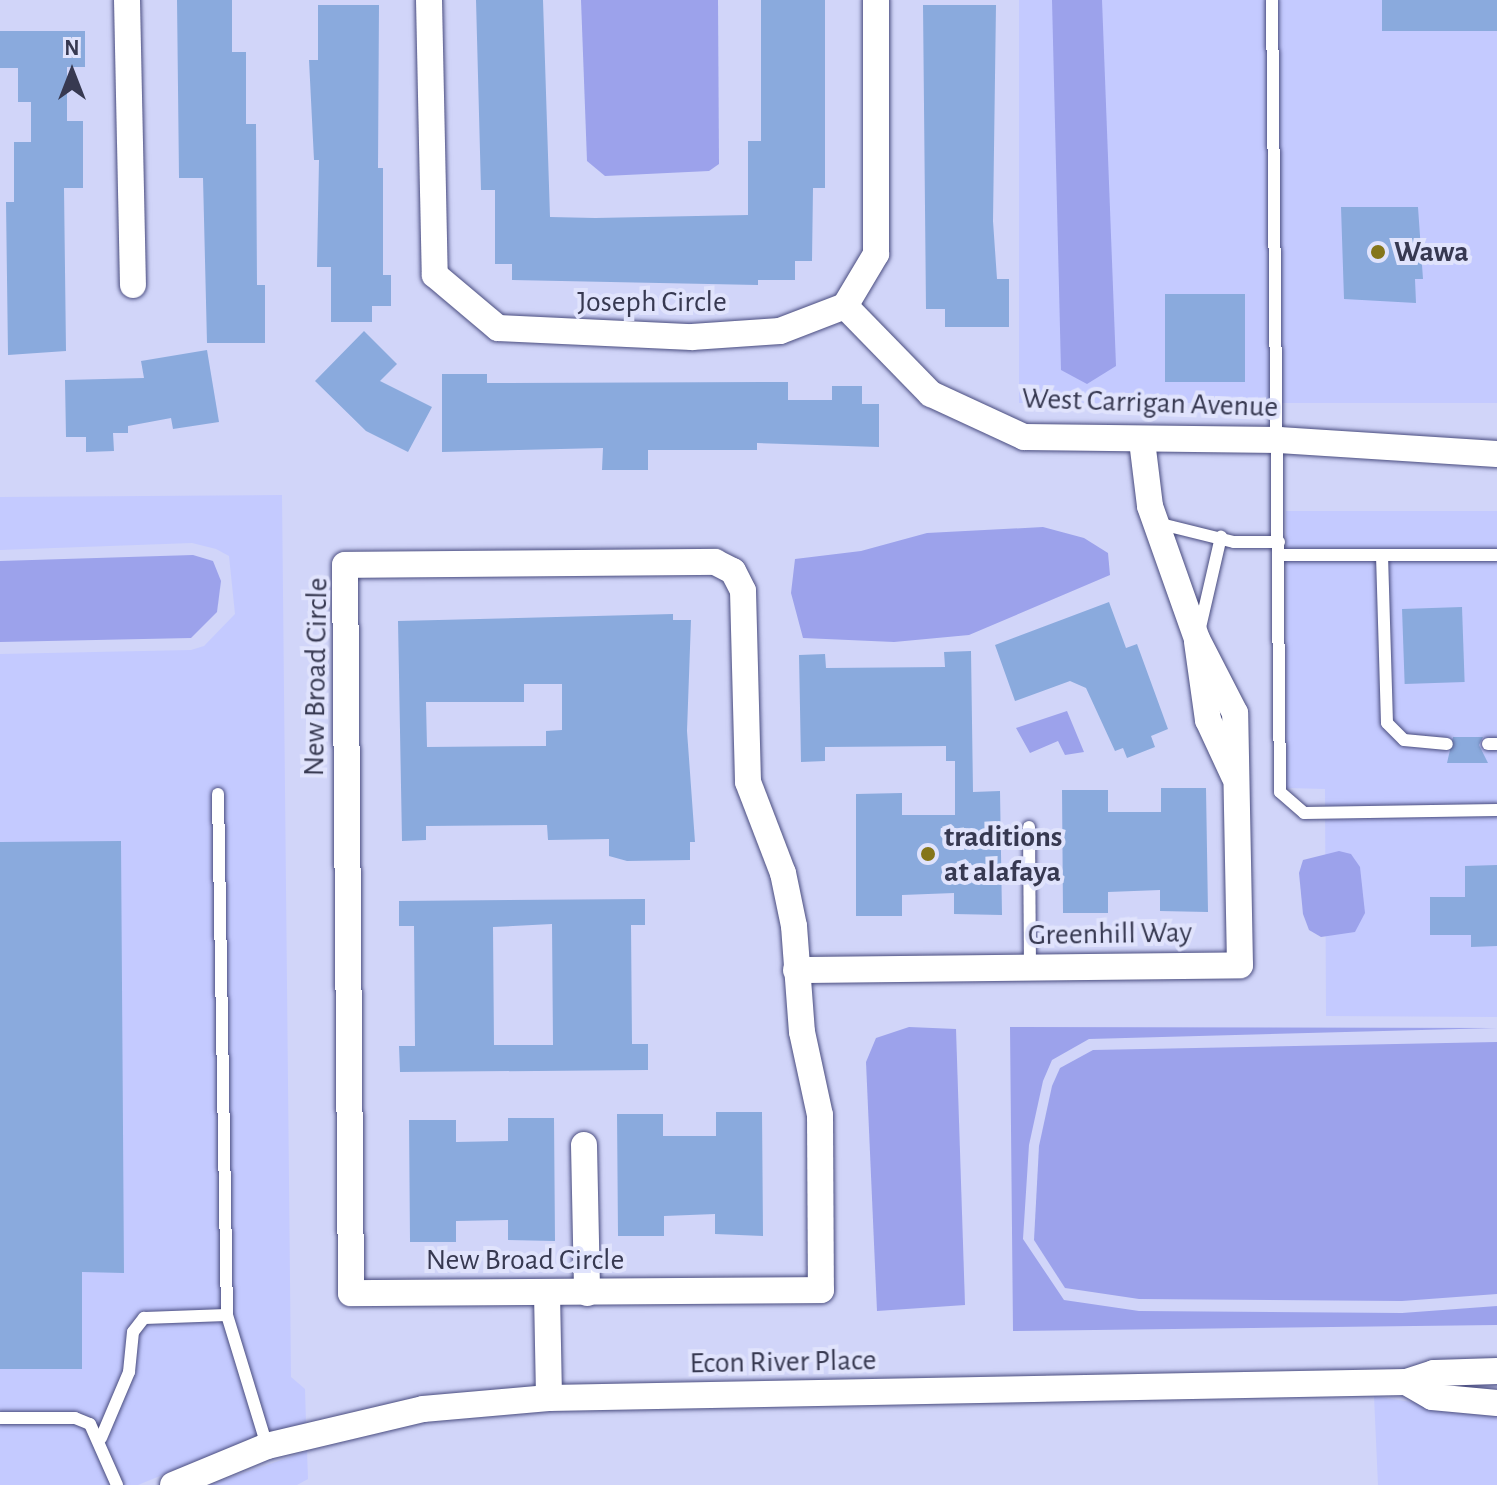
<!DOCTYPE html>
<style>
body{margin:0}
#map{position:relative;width:1497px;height:1485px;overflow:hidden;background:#d1d5f9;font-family:"Alegreya Sans",sans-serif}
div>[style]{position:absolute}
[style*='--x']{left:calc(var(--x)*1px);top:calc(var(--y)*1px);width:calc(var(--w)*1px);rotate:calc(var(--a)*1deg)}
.built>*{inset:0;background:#c4caff;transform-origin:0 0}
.water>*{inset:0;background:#9ca2eb}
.building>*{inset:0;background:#8aaadd;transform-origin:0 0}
.roads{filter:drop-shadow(0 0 2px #494c7f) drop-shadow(0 0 2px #494c7f)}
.service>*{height:12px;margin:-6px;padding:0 6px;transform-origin:6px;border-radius:6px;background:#fff}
.minor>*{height:26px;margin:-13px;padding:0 13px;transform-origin:13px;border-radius:13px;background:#fff}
.dots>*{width:22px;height:22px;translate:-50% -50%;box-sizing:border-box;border:4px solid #e0e3fc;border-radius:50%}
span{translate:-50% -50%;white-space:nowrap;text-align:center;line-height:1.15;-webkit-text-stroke:8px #e0e3fc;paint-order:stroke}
.poi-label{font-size:30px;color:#373951;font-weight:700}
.left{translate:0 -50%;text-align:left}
.street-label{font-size:30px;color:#373951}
.north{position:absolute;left:32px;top:32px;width:80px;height:80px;-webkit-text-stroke:6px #e0e3fc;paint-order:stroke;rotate:0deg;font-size:22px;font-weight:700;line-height:32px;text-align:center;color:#373951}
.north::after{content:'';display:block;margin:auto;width:28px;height:36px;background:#373951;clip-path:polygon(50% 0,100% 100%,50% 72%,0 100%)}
</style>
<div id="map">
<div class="built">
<div style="left:1019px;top:0;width:478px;height:403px"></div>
<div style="clip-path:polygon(282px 495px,291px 1377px,305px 1389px,306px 1423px,265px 1433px,138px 1485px,0 1485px,0 654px,191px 650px,204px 646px,235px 614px,229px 556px,216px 549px,192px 543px,0 550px,0 497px)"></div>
<div style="clip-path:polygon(1286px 511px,1497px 511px,1497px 1017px,1326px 1016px,1325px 789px,1287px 788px)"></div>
<div style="clip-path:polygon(1374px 1396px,1497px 1416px,1497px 1485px,1378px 1485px)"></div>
<div style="clip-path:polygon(307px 1451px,308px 1479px,297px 1485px,209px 1485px)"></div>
</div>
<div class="water">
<div style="clip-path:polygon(581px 0,718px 0,719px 164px,709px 171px,605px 176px,587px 161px)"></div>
<div style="clip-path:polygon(1052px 0,1102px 0,1116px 366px,1087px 384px,1061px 370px)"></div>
<div style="clip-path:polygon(1043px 527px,1084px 538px,1108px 553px,1110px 575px,969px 635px,894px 642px,803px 638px,791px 593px,795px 559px,861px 551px,927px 533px)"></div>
<div style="clip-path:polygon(193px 555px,213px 561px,221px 581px,217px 612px,191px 638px,0 642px,0 561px)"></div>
<div style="clip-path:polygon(1067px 711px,1084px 752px,1065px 755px,1058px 741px,1030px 753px,1016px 728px)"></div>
<div style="clip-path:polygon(1339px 851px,1351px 854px,1360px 867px,1365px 913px,1355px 932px,1321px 937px,1309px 930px,1303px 914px,1299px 873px,1303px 860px)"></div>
<div style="clip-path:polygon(909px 1027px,956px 1029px,965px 1305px,877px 1311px,866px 1062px,876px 1038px)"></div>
<div style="clip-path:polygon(1010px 1027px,1497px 1028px,1089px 1039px,1052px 1060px,1043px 1081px,1029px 1145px,1023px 1239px,1064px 1300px,1139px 1311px,1402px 1313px,1497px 1306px,1497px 1325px,1013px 1331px)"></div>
<div style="clip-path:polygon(1497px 1042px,1497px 1294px,1402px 1301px,1139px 1299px,1065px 1288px,1034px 1240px,1039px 1146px,1052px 1086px,1060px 1068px,1093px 1050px)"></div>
</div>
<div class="building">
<div style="clip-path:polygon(177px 0,232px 0,232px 52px,246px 52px,246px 124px,256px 124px,257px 285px,265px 285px,265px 343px,207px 343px,203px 178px,179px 178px)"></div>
<div style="clip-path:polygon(476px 0,543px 0,550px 217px,595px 218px,748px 215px,748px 141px,761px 141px,761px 0,825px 0,825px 188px,813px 188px,812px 261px,795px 261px,795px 280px,758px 280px,758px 285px,512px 280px,512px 264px,495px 264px,495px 190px,481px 190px)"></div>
<div style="left:1382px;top:0;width:115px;height:31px"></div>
<div style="clip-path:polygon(318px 5px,379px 5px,378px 168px,383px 168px,383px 275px,391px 275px,391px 306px,372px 306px,372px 322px,331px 322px,331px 267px,317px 267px,319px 160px,314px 160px,309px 60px,318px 60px)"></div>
<div style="clip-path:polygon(923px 5px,996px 5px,993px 221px,997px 279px,1009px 279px,1009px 327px,945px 327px,945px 309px,926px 309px)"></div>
<div style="clip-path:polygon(0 31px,85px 31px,85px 67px,67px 67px,67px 121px,83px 121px,83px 188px,64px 188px,66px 351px,8px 355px,6px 202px,14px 202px,14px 142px,31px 142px,31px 102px,18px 102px,18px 68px,0 68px)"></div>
<div style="clip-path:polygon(1341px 207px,1418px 207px,1423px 279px,1415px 279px,1416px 303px,1344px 299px)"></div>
<div style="left:1165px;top:294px;width:80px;height:88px"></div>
<div style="clip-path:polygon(364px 331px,397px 364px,380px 381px,432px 407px,408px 452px,366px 431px,315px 381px)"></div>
<div style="clip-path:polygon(207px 350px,219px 422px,173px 429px,171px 418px,128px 426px,128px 433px,113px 433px,114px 451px,86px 452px,86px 437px,66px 437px,65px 380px,144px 378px,141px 361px)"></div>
<div style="clip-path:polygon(442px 374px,487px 374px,487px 383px,788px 382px,788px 400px,832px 400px,832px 386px,862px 386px,862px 404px,879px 404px,879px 447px,757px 443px,757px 450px,648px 450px,648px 470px,602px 470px,603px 448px,442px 452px)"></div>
<div style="clip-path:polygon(1109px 602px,1126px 648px,1137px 644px,1168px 729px,1151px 736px,1155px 747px,1127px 758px,1123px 748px,1115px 751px,1086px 688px,1070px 681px,1015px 701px,995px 645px)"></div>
<div style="left:1462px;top:607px;width:75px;height:60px;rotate:88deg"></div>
<div style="clip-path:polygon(evenodd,673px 614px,673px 620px,691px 620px,687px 731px,695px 842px,690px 842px,690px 860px,627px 861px,609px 856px,609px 839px,548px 840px,547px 825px,426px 826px,426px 840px,402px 841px,398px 621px,673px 614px,524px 684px,562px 684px,562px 730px,546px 731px,546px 746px,427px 747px,426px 702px,524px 702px,524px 684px)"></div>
<div style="clip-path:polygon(971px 651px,973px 792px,1000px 791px,1002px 915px,954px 914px,954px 893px,902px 895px,902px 916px,856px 916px,856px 794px,902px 793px,902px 815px,955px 815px,955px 761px,946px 761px,946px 746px,825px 747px,825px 761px,801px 762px,799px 655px,825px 654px,826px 668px,945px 667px,944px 652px)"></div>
<div style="clip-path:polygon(1453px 737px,1483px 737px,1479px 745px,1488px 763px,1447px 763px)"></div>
<div style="clip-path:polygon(1161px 788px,1206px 788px,1208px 912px,1160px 911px,1160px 890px,1108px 892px,1108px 913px,1063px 913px,1062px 790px,1108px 790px,1108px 812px,1161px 812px)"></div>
<div style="clip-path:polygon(121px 841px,124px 1273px,82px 1272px,82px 1369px,0 1369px,0 842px)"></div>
<div style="clip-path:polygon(1497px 865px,1497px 946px,1471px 947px,1471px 935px,1430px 935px,1430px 897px,1465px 897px,1465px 866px)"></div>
<div style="clip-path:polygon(evenodd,645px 899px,645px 925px,631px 925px,632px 1044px,648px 1044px,648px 1070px,400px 1072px,399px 1046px,415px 1046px,414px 926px,399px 926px,399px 901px,645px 899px,552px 924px,553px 1045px,494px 1045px,493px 927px,552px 924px)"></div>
<div style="clip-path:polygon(716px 1112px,762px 1112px,763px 1236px,715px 1234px,715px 1214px,664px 1216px,664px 1236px,618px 1236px,617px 1114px,663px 1114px,663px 1136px,716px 1136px)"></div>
<div style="clip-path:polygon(508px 1118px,554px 1118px,555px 1241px,508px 1240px,508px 1220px,456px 1221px,456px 1242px,410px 1242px,409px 1120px,456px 1120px,456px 1142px,508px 1141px)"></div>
</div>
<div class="roads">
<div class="service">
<div style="--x:1272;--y:0;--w:792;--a:89.42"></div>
<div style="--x:1280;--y:792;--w:32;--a:41"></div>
<div style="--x:1304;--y:813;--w:193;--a:-0.9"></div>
<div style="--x:1157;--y:523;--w:79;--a:13.9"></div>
<div style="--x:1234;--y:542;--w:45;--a:0"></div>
<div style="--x:1279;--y:555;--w:218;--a:0"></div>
<div style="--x:1382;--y:555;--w:168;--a:88.3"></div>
<div style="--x:1387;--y:723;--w:24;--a:45"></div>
<div style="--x:1404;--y:740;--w:43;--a:5.3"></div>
<div style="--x:1199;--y:632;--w:98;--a:-77"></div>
<div style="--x:1488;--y:744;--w:9;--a:0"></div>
<div style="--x:218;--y:794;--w:521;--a:89.01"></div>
<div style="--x:227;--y:1315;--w:137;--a:73"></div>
<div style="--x:1029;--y:827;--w:140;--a:89.6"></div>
<div style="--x:0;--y:1418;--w:75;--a:0"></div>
<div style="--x:75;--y:1418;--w:16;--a:22"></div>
<div style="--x:90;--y:1424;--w:67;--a:66.1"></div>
<div style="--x:101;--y:1438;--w:72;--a:-67"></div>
<div style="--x:129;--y:1372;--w:40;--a:-84.3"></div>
<div style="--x:133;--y:1332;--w:18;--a:-52"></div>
<div style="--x:144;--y:1318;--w:83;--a:-2.1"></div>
</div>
<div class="minor">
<div style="--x:127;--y:0;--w:285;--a:88.8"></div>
<div style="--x:429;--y:0;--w:275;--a:88.8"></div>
<div style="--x:435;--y:275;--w:82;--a:40.1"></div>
<div style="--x:498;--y:328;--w:194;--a:2.7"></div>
<div style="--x:692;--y:337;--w:88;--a:-3.9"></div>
<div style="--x:780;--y:331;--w:70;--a:-21"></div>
<div style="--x:845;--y:306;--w:61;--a:-59.2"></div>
<div style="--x:876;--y:254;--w:254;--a:-90"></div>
<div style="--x:845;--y:306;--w:123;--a:45.7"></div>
<div style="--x:931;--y:394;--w:102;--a:24.8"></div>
<div style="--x:1024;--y:437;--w:255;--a:0.7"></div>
<div style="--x:1279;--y:440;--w:218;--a:3.7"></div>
<div style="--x:715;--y:562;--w:20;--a:27"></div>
<div style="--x:733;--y:571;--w:22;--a:63"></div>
<div style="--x:743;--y:591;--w:191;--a:88.5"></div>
<div style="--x:748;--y:782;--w:97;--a:69"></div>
<div style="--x:783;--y:873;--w:54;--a:78.3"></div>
<div style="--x:794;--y:926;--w:106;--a:85.7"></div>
<div style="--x:802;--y:1032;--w:85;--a:77.8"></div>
<div style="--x:820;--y:1115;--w:175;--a:89.7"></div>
<div style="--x:821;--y:1290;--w:470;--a:179.6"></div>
<div style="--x:351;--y:1293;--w:728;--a:-90.47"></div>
<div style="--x:345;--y:565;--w:370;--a:-0.5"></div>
<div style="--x:1197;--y:642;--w:79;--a:82"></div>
<div style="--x:1208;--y:720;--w:62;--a:65.1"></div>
<div style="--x:796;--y:970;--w:444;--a:-0.6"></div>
<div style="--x:1240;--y:965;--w:252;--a:-91.1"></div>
<div style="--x:1235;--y:713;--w:83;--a:-117.2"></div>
<div style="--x:1197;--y:639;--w:141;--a:-109.5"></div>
<div style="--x:1150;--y:506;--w:65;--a:-97"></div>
<div style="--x:584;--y:1145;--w:148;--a:88.8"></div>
<div style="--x:547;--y:1293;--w:105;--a:88.9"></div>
<div style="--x:1406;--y:1382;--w:30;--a:30"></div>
<div style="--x:1432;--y:1397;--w:65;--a:5.3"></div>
<div style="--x:173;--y:1485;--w:102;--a:-22.5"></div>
<div style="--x:267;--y:1446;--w:160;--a:-13.3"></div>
<div style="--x:423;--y:1409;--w:126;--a:-5"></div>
<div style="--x:549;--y:1398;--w:857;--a:-1.07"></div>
<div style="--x:1406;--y:1382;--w:29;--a:-18"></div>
<div style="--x:1434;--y:1373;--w:63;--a:-1.8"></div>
</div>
</div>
<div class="dots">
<div style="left:1378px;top:252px;background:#85761a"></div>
<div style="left:928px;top:854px;background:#85761a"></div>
</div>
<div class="poi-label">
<span class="left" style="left:1394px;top:252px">Wawa</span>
<span class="left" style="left:944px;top:854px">traditions<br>at alafaya</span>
</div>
<div class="street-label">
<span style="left:652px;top:302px">Joseph Circle</span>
<span style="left:1150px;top:403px;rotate:2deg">West Carrigan Avenue</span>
<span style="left:316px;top:677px;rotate:-89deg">New Broad Circle</span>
<span style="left:1110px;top:934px;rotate:-1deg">Greenhill Way</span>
<span style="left:525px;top:1260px">New Broad Circle</span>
<span style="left:783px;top:1362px;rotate:-1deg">Econ River Place</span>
</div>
<div class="north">N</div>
</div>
